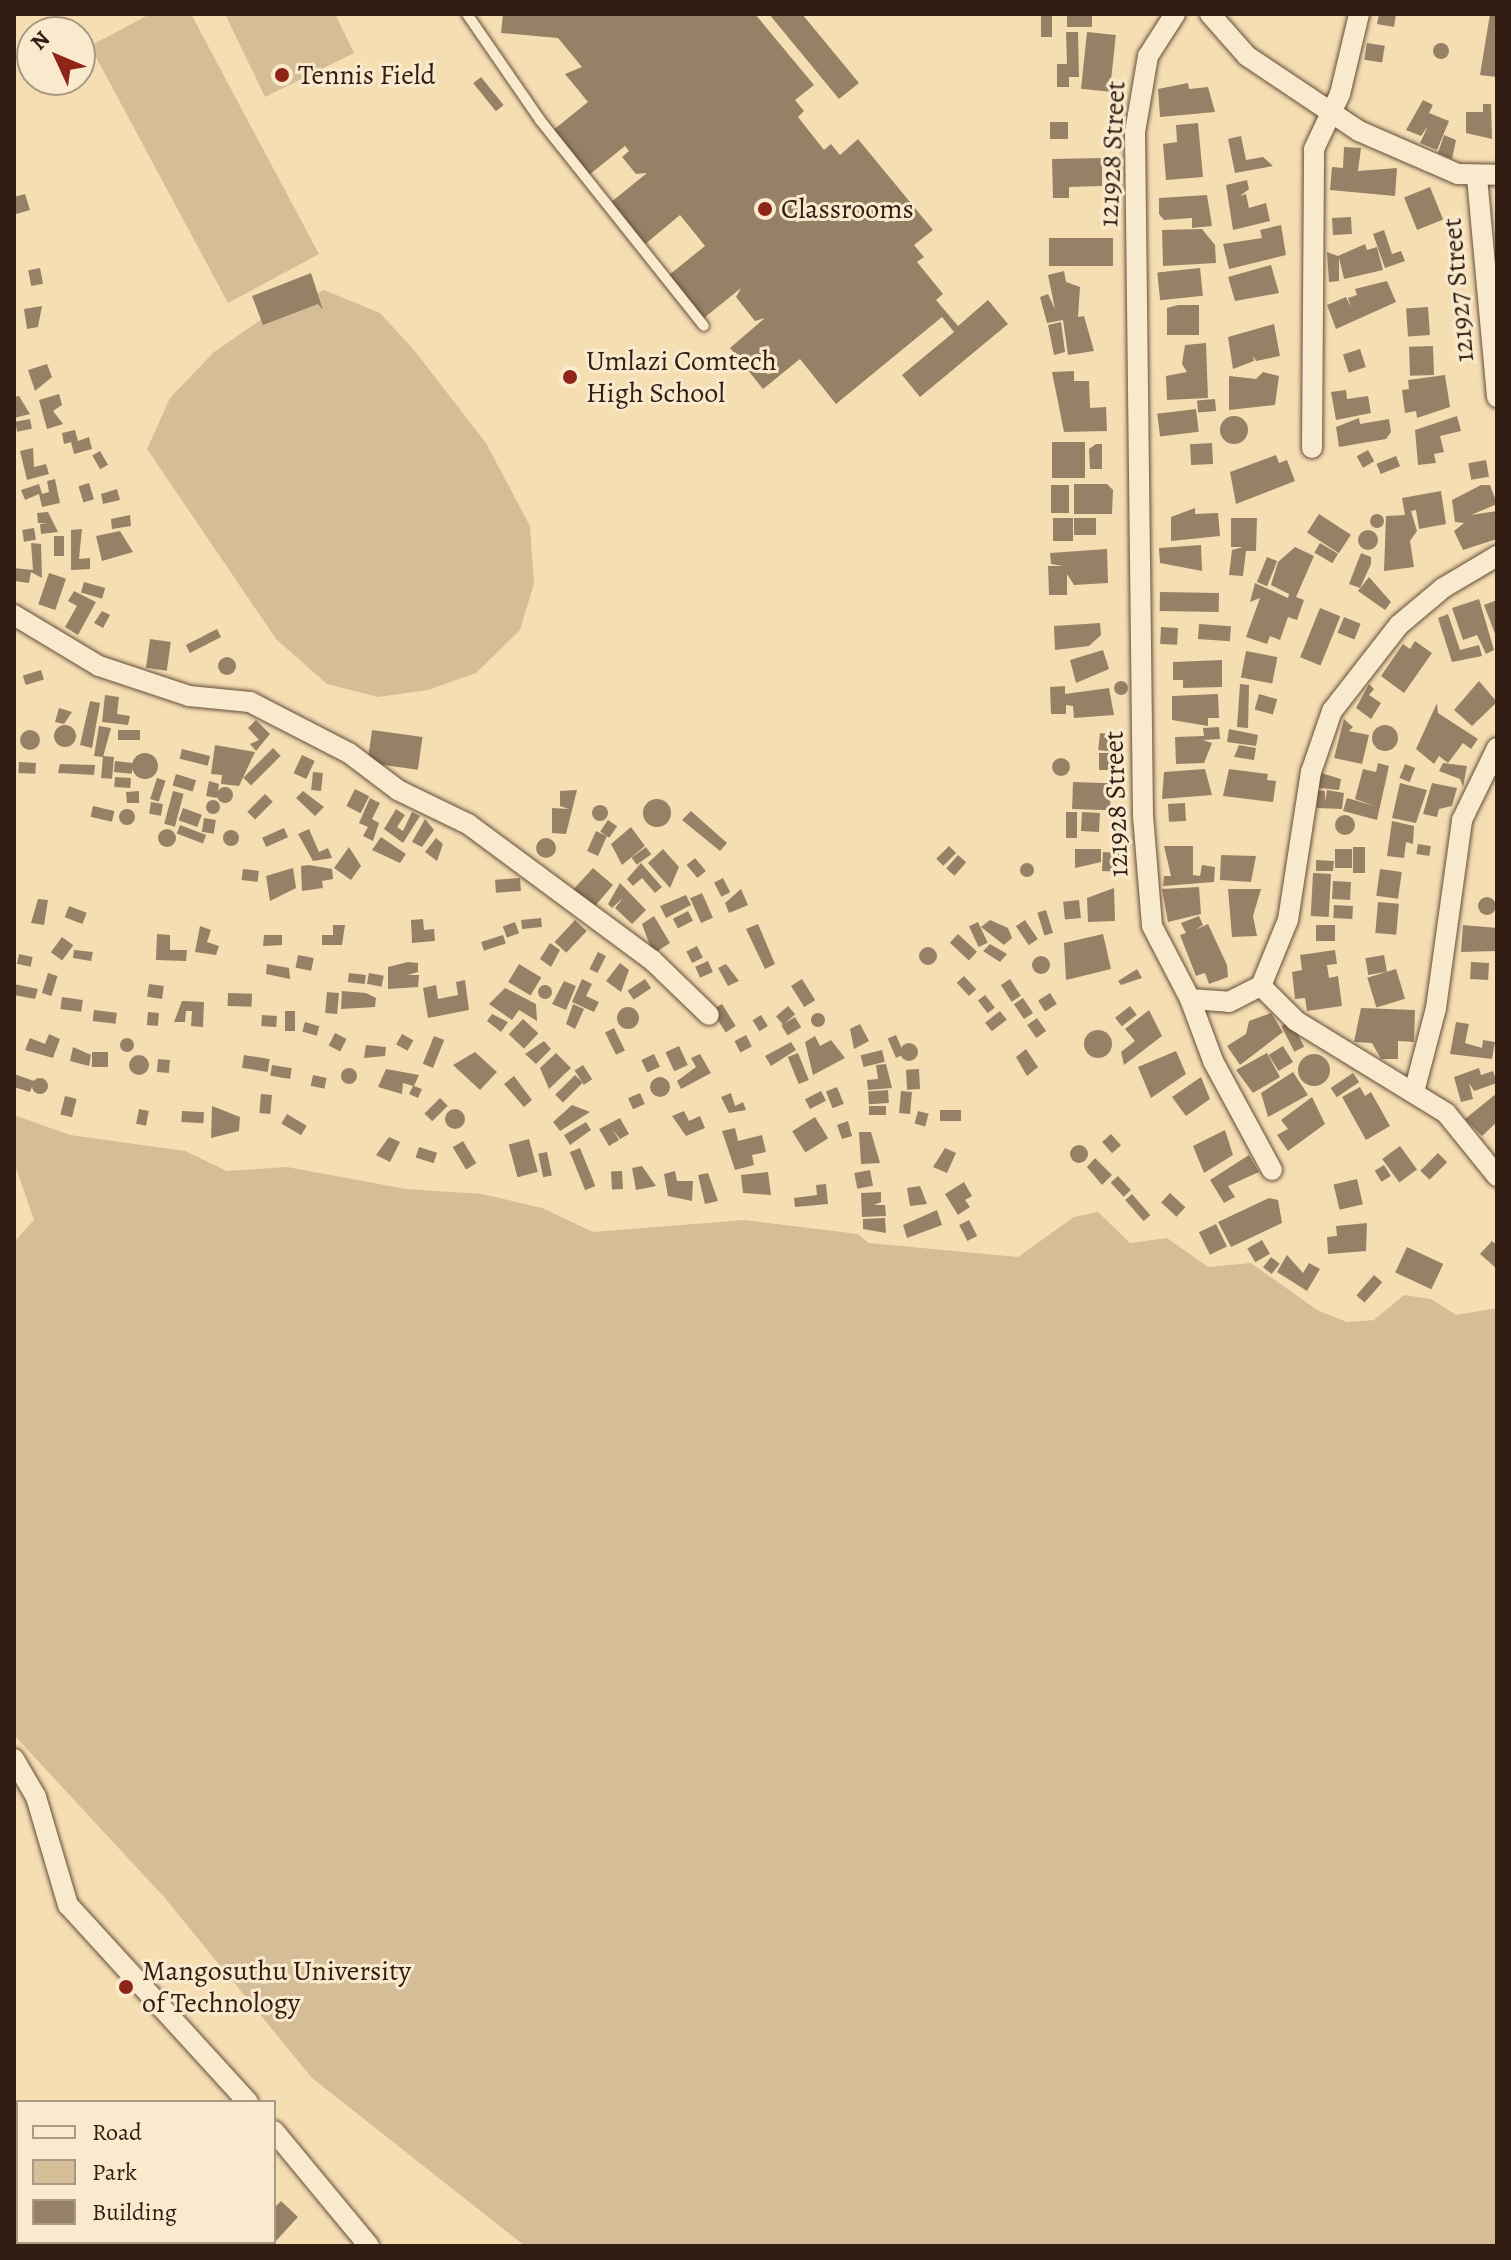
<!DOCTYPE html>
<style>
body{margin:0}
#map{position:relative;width:1511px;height:2260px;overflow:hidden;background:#f6deb3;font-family:Alegreya,serif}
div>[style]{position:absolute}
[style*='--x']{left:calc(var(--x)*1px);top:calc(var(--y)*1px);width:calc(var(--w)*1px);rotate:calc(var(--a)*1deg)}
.green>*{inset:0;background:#d5bd98}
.building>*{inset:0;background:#978166;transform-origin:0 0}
.round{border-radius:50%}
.roads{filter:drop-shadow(0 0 2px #624d3a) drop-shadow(0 0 2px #624d3a)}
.service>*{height:10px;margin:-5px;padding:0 5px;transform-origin:5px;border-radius:5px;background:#f9eace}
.minor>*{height:20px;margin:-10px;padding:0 10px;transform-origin:10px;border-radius:10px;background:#f9eace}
.dots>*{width:22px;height:22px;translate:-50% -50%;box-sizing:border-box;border:4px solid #f9eace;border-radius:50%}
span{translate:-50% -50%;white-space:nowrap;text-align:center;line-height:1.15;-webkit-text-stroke:6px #f9eace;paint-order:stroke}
.poi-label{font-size:28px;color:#311d12}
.left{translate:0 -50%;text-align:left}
.street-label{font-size:28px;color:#311d12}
.frame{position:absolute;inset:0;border:16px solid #311d12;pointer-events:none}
.legend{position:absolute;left:16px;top:2100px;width:260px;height:144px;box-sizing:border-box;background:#f9eace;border:2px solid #a99883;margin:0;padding:10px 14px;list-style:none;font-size:24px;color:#311d12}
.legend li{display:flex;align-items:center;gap:16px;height:40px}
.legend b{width:40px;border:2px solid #a99883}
.north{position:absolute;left:16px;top:16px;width:80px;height:80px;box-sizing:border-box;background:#f9eace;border:2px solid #a99883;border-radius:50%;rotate:314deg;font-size:22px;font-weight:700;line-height:32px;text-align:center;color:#311d12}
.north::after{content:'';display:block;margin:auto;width:28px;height:36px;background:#8f2418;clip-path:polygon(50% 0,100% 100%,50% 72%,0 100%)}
</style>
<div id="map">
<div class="green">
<div style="clip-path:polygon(150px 14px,191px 14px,319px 254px,228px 303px,90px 46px)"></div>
<div style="clip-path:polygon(225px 14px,335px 14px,354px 53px,265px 97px)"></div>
<div style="clip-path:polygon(324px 290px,380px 313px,414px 350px,486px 443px,530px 526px,534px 584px,520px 630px,476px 673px,428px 690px,378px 697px,327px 684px,276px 639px,147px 449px,170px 398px,214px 352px,265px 317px)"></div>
<div style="clip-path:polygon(14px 1115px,70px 1135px,185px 1151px,227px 1171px,287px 1167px,406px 1189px,482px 1194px,542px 1208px,593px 1232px,744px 1220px,858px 1234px,869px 1243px,1018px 1257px,1074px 1217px,1098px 1212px,1130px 1243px,1167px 1238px,1208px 1267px,1251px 1263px,1317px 1310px,1347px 1322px,1374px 1320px,1404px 1295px,1431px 1299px,1456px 1315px,1497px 1308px,1497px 2246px,525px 2246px,312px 2078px,164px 1897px,14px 1735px,14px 1242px,34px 1220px,14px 1162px)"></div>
</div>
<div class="building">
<div style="clip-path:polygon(503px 14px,755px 14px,814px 85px,795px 100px,804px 111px,798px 117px,824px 150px,831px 144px,840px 155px,858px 139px,933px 230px,914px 245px,924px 257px,917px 262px,943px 294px,936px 300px,958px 326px,988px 300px,1008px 324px,920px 397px,902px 375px,954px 332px,942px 317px,836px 404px,800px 359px,763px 389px,730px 348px,765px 318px,755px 321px,736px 297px,741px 288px,704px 318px,669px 275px,705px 246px,680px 215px,644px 245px,610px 203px,647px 173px,636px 174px,622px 157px,629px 151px,625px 146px,589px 175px,552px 131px,588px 102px,565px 74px,582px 67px,558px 38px,501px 33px)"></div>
<div style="clip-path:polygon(769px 14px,802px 14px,859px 83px,839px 99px)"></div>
<div style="left:1041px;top:14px;width:11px;height:23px"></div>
<div style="left:1067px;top:14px;width:25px;height:13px"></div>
<div style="clip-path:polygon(1379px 14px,1396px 14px,1394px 27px,1377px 24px)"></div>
<div style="clip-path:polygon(1490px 14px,1497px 14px,1497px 77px,1480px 75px)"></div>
<div style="clip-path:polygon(1066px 32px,1078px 32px,1079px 77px,1069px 77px,1069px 87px,1057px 87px,1057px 64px,1067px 64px)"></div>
<div style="left:1087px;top:32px;width:29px;height:57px;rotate:6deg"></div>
<div class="round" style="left:1433px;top:43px;width:16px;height:16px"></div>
<div style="left:1367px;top:43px;width:18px;height:17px;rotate:9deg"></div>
<div style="left:481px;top:77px;width:36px;height:10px;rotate:51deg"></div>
<div style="clip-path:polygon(1188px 83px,1189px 89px,1208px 87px,1215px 112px,1160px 117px,1158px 89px)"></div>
<div style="clip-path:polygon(1423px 100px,1433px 105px,1429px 113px,1449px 121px,1437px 150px,1420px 143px,1428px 126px,1421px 136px,1406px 130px)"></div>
<div style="clip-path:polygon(1483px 104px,1491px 104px,1492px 139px,1466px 133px,1466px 112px,1483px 112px)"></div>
<div style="left:1050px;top:122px;width:18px;height:17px"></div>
<div style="clip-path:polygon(1198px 123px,1203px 177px,1166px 180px,1163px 144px,1177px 142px,1176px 125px)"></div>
<div style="clip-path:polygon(1444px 135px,1456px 140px,1452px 159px,1438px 153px)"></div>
<div style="clip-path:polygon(1241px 136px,1246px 160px,1263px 157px,1273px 166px,1235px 173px,1228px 139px)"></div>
<div style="clip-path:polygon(1344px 147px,1361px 148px,1358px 171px,1397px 168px,1395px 196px,1330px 190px,1332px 167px,1343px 168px)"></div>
<div style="clip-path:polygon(1102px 158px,1102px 186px,1069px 187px,1069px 198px,1053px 198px,1052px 159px)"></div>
<div style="clip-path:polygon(1247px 180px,1249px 189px,1240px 196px,1246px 194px,1249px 208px,1266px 203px,1270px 221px,1233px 230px,1226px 185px)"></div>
<div style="left:1430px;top:187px;width:35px;height:28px;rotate:68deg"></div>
<div style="clip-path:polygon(25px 194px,30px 210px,16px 214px,14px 197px)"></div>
<div style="clip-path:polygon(1207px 195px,1212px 226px,1192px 228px,1192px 218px,1164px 220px,1159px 214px,1159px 198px)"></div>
<div style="left:1351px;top:217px;width:17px;height:19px;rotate:87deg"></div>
<div style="clip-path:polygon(1281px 225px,1286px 255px,1229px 269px,1223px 244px,1262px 238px,1260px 230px)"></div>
<div style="clip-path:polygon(1202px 229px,1215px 245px,1216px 263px,1163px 266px,1162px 230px)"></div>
<div style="clip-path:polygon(1384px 230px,1392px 254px,1401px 251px,1405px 261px,1385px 268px,1373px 234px)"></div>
<div style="left:1049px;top:238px;width:64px;height:28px"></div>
<div style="clip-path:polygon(1365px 244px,1367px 250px,1377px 247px,1383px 270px,1344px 279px,1339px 258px,1339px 281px,1329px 282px,1327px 252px,1338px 256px)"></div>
<div style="clip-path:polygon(1271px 265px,1279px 293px,1235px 301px,1228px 277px)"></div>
<div style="left:40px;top:268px;width:16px;height:12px;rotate:79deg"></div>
<div style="left:1200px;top:268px;width:28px;height:43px;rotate:84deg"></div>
<div style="clip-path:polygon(1064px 271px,1066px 282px,1080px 287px,1078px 317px,1084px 316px,1094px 351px,1068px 355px,1063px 320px,1047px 323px,1040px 297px,1048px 294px,1055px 309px,1048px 275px)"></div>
<div style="clip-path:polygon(311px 273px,323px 310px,318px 304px,263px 325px,252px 296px)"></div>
<div style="clip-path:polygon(1387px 281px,1396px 302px,1336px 329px,1327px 305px,1346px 297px,1351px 307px,1348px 298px,1357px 295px,1355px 289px)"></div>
<div style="clip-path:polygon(1178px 305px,1199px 305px,1199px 335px,1167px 335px,1167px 308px)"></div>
<div style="clip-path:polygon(42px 306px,38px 327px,27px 329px,24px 309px)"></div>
<div style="left:1428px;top:307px;width:28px;height:22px;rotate:86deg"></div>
<div style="clip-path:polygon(1061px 322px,1065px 352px,1054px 355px,1048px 325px)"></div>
<div style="clip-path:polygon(1274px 324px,1280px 356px,1256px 361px,1253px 356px,1254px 361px,1233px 369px,1228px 337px)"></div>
<div style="clip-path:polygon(1206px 343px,1208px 398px,1167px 400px,1166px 376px,1187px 372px,1182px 364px,1185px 345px)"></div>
<div style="left:1433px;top:346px;width:29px;height:24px;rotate:88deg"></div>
<div style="left:1360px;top:349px;width:19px;height:18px;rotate:72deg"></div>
<div style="clip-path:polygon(47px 364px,52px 377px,35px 391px,28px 370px)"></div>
<div style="clip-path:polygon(1074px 371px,1074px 381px,1089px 381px,1090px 408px,1106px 407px,1107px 431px,1064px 432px,1052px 372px)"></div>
<div style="clip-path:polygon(1263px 372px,1279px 376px,1275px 405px,1229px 410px,1229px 376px,1256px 379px)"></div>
<div style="clip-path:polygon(1445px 375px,1450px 407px,1417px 418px,1416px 411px,1405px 413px,1402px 390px,1409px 389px,1408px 380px)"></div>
<div style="clip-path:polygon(1346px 390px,1347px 399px,1368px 396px,1371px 413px,1336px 420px,1331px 392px)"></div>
<div style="clip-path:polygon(59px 394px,62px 405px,53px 411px,63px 424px,47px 429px,39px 400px)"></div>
<div style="clip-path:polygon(19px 396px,30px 414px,14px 418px,14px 397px)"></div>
<div style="left:1215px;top:399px;width:12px;height:18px;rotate:85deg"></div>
<div style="left:1196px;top:409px;width:23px;height:39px;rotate:83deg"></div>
<div style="clip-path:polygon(1457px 416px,1461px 431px,1440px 436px,1444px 452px,1434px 454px,1436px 463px,1418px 465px,1415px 430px)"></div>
<div class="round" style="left:1220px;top:416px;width:28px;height:28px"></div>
<div style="clip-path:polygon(1359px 418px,1360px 424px,1389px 419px,1391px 432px,1386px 439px,1339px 447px,1336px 427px)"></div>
<div style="left:30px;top:419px;width:10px;height:15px;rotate:79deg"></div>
<div style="clip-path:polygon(75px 430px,78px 441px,89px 437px,92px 449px,74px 454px,71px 442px,64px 444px,62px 433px)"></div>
<div style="left:1085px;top:442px;width:36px;height:33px;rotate:90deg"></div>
<div style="left:1212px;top:443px;width:21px;height:22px;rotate:87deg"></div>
<div style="clip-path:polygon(1096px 444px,1102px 444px,1102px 469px,1090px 469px,1089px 449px)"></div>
<div style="clip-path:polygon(33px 448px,34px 467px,46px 464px,49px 474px,27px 480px,20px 451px)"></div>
<div style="left:1368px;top:450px;width:13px;height:13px;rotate:61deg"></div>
<div style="left:100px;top:451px;width:16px;height:9px;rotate:60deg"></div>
<div style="clip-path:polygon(1276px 455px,1279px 463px,1287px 460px,1295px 481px,1236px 504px,1230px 472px)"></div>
<div style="left:1396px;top:456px;width:11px;height:21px;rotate:68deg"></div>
<div style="left:1486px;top:460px;width:17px;height:18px;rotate:80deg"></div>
<div style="clip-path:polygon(55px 479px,60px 503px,42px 507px,39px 494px,25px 500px,21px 490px,39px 484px,42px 494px,49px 492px,47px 481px)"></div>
<div style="left:89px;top:483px;width:17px;height:11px;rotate:73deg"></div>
<div style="clip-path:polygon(1074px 484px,1107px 484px,1113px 490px,1112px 514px,1074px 514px)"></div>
<div style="left:1051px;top:485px;width:18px;height:28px"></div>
<div style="clip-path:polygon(1481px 485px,1490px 485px,1497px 504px,1471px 515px,1497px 511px,1497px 539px,1463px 550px,1454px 531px,1464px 523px,1455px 522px,1452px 500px)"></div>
<div style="clip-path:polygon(117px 489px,120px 500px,103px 504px,101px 494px)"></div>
<div style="clip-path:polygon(1441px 491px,1446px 524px,1419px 529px,1416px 510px,1411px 511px,1417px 531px,1410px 541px,1414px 567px,1384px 571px,1386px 516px,1405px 515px,1402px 498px)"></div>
<div style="clip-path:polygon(1195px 508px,1195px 514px,1218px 513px,1220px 536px,1171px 541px,1171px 517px)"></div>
<div style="clip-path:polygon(48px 512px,58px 532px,41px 534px,40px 524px,48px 523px,38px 523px,37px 513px)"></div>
<div style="left:1319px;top:514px;width:38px;height:22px;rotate:33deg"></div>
<div class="round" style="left:1370px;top:514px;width:14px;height:14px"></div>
<div style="clip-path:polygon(130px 515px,131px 526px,112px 529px,111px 519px)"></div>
<div style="left:1053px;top:518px;width:20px;height:23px"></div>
<div style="left:1096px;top:518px;width:17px;height:22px;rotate:90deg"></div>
<div style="clip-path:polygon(1231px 518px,1257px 518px,1256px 551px,1246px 551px,1243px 576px,1229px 575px,1232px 550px,1243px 547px,1231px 547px)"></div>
<div style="left:34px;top:528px;width:12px;height:12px;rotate:81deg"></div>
<div style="clip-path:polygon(82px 529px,79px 559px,90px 558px,90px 569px,71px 570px,71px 530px)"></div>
<div class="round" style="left:1358px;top:530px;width:20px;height:20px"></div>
<div style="clip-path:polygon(120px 531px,133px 552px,102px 561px,96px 536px)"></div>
<div style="left:54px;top:536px;width:10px;height:20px"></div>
<div style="clip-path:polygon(31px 543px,41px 544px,42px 578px,31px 572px,29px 583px,14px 581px,14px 568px,33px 570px)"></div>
<div style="left:1320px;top:543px;width:21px;height:11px;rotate:31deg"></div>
<div style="clip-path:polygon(1201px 545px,1202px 571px,1160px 563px,1159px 548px)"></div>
<div style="clip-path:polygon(1295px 547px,1314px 556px,1296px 597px,1304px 600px,1297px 620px,1288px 617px,1280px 640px,1270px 636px,1267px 644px,1246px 637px,1260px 598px,1250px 602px,1255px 583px,1288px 598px,1289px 594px,1271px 585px,1278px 562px)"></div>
<div style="clip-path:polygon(1107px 549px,1108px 583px,1074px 585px,1067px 574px,1067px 595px,1049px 595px,1048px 566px,1063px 566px,1051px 564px,1050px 553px)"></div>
<div style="clip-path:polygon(1361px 553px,1371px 557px,1371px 564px,1360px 588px,1349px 584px)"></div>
<div style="left:1267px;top:557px;width:11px;height:27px;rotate:22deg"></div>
<div style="left:49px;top:573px;width:18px;height:33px;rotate:19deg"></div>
<div style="clip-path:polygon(1369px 577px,1391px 602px,1385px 610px,1358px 591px)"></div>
<div style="left:84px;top:582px;width:22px;height:11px;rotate:16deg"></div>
<div style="clip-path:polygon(74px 591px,96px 602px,78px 635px,65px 627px,77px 606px,68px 601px)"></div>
<div style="left:1160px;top:592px;width:59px;height:19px;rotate:1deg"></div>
<div style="clip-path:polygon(1479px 599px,1494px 650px,1486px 654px,1477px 635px,1463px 640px,1452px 608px)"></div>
<div style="clip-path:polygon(1497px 600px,1497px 639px,1484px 605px)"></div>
<div style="left:1320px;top:608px;width:22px;height:53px;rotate:22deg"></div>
<div style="clip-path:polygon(102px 611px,110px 615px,103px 628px,94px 623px)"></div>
<div style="clip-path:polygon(1448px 614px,1460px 650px,1479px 645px,1482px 656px,1452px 662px,1438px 618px)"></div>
<div style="left:1344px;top:617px;width:18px;height:17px;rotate:22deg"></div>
<div style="clip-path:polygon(1100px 623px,1101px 635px,1089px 646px,1055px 650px,1054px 626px)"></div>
<div style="left:1199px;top:624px;width:32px;height:15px;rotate:4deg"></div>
<div style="left:1161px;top:627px;width:17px;height:17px;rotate:3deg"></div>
<div style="left:217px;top:629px;width:9px;height:35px;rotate:63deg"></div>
<div style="left:150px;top:639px;width:21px;height:29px;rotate:8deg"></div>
<div style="clip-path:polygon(1415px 641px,1432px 653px,1404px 693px,1381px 676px,1403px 644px,1410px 649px)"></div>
<div style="clip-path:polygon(1103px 650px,1109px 669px,1076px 683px,1070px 660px)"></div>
<div style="left:1246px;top:651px;width:32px;height:27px;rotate:11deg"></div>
<div class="round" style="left:218px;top:657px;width:18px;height:18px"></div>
<div style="clip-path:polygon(1222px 660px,1222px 687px,1183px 688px,1183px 680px,1173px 680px,1173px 662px)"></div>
<div style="left:41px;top:670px;width:10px;height:19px;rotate:73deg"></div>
<div style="clip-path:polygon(1479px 681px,1497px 702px,1472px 726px,1454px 710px)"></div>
<div class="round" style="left:1114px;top:681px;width:14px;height:14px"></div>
<div style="clip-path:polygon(1240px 684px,1249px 685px,1248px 728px,1237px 727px)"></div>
<div style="clip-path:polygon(1369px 684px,1374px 689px,1369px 695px,1381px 703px,1371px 719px,1356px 708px)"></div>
<div style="clip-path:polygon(1065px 686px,1065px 694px,1109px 688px,1114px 715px,1074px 718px,1073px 706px,1066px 705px,1066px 714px,1051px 714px,1050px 687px)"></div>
<div style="clip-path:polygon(1218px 694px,1219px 718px,1208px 718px,1208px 726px,1172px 720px,1172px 696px)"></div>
<div style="left:1259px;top:694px;width:19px;height:16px;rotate:16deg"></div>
<div style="clip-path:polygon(105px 695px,119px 697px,117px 714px,130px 716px,128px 725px,102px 722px)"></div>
<div style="clip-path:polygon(90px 701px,100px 703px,92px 748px,80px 745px)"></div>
<div style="clip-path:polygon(1437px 703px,1438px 713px,1478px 739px,1471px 749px,1463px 743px,1448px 763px,1439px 756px,1434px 764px,1416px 749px)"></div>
<div style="clip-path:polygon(59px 708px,72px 712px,64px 724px,55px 722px)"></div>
<div style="clip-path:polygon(1344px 719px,1353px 727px,1349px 731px,1369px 735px,1362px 764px,1334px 758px)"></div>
<div style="clip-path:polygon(256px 720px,270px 734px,256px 751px,250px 744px,259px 740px,248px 728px)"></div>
<div class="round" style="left:1372px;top:725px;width:26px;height:26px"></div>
<div class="round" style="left:54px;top:725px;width:22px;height:22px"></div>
<div style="clip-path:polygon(99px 726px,111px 728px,103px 757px,94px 756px)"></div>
<div style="clip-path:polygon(1219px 727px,1220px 739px,1203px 740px,1212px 743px,1204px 763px,1176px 764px,1175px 737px,1204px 736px,1203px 728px)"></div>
<div style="clip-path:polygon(1229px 729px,1258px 735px,1256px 746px,1227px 742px)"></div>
<div style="left:118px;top:730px;width:22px;height:10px"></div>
<div style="left:372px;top:730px;width:51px;height:33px;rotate:8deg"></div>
<div class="round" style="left:20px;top:730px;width:20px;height:20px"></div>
<div style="left:1100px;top:733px;width:19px;height:17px;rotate:6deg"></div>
<div style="clip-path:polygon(215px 745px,255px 752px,239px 786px,221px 784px,222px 775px,211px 774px)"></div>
<div style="clip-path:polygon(1239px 745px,1256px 748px,1254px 760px,1234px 757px)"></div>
<div style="left:273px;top:748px;width:11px;height:42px;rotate:45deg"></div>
<div style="left:182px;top:749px;width:29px;height:10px;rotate:14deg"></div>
<div class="round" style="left:132px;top:753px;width:26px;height:26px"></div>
<div style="left:1099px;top:753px;width:18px;height:17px"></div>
<div style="left:302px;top:755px;width:14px;height:20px;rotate:25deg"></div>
<div style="left:103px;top:756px;width:11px;height:22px;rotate:5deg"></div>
<div class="round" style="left:1052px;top:758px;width:18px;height:18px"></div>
<div style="left:115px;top:761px;width:18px;height:11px;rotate:6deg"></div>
<div style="left:19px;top:762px;width:17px;height:11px;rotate:3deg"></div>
<div style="clip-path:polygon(1378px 763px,1389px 766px,1377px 820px,1343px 811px,1347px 798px,1375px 806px,1355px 799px,1363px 769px,1376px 772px)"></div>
<div style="clip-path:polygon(1443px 763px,1467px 766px,1463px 787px,1460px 779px,1439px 771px)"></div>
<div style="clip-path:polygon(60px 764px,95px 765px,94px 775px,58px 773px)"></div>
<div style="left:1405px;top:764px;width:11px;height:15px;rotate:22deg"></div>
<div style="clip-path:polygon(1205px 769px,1212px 795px,1162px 799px,1164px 772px)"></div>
<div style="clip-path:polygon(1229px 769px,1268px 774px,1267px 780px,1276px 781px,1273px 802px,1223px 796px)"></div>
<div style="left:313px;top:772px;width:10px;height:18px;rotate:6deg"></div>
<div style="clip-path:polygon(1321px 773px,1341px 779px,1339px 790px,1319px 788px)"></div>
<div style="left:176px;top:774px;width:21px;height:12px;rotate:17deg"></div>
<div style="left:115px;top:777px;width:16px;height:10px;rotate:4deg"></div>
<div style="left:157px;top:778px;width:9px;height:22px;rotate:18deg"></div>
<div style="clip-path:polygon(209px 781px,219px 784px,217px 798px,206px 796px)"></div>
<div style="left:1073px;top:782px;width:38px;height:27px;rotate:2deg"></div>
<div style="clip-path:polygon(1400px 783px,1427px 790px,1416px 823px,1392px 818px)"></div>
<div style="clip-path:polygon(1432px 783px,1457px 788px,1452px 806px,1439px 809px,1437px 817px,1423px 814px)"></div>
<div class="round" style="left:217px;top:787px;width:16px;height:16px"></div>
<div style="left:355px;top:789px;width:16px;height:19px;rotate:27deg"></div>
<div style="clip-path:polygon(577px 790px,566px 834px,552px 833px,552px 808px,569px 809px,560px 806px,560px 791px)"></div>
<div style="clip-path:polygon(1318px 790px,1325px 791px,1325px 802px,1327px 790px,1344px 793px,1342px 809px,1317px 808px)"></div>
<div style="clip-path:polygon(139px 791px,139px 803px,127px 803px,126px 792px)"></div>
<div style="left:173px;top:791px;width:11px;height:34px;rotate:15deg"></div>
<div style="clip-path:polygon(303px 791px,324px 807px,315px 816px,296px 798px)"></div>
<div style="left:265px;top:794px;width:11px;height:25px;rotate:45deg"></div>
<div style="clip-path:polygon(370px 798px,380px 803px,372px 819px,379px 823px,373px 841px,363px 836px,368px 827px,359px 823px)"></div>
<div class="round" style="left:643px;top:799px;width:28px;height:28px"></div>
<div class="round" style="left:206px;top:800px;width:14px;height:14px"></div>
<div style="left:151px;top:802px;width:12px;height:12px;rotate:9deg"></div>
<div style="left:1185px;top:803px;width:18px;height:17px;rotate:87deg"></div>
<div class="round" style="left:592px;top:805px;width:16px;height:16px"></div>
<div style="left:93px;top:806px;width:22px;height:11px;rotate:13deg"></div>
<div style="left:183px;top:808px;width:20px;height:13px;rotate:20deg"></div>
<div style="clip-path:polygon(396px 809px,405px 815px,397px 827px,403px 831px,412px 812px,420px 816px,403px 843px,384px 829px)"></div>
<div class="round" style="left:119px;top:809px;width:16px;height:16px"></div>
<div style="clip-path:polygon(691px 811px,727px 843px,720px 851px,682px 820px)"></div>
<div style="left:1066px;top:812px;width:11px;height:26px"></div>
<div style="left:1082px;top:812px;width:18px;height:19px;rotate:3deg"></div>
<div class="round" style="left:1335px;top:815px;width:20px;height:20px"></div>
<div style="left:204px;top:818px;width:12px;height:14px;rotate:9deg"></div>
<div style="clip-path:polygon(425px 819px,434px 830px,422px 847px,412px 842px)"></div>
<div style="left:608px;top:820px;width:11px;height:14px;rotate:34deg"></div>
<div style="clip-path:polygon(1392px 821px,1414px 826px,1413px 844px,1406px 842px,1404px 858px,1387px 856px)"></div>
<div style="left:180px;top:825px;width:28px;height:9px;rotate:21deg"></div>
<div style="clip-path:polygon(631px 827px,645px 846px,622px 865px,611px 844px)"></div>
<div style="left:284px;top:828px;width:10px;height:24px;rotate:66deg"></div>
<div style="clip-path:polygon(309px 829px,319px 852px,328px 848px,332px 858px,313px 861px,298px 834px)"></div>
<div class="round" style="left:158px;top:829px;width:18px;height:18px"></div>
<div class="round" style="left:223px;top:830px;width:16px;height:16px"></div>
<div style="left:596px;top:831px;width:12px;height:22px;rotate:24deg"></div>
<div style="clip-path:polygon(381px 837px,406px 854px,400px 863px,372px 850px)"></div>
<div style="clip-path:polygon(436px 838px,443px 844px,437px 861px,425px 852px)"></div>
<div class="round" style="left:536px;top:838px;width:20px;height:20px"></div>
<div style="left:1418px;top:844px;width:13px;height:10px;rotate:9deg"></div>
<div style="left:949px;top:846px;width:10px;height:18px;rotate:45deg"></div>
<div style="clip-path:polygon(1164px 846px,1193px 846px,1193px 875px,1200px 876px,1202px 865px,1215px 867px,1214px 882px,1163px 886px,1164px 876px,1171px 876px)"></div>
<div style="clip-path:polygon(349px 847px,361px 866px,351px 880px,334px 868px)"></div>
<div style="left:646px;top:847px;width:9px;height:18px;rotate:54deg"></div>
<div style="left:1353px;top:847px;width:12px;height:26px"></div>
<div style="clip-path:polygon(663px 849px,679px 867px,670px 888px,648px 863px)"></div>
<div style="clip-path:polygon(1075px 849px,1101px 849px,1101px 862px,1075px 868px)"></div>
<div style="left:1352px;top:849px;width:19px;height:17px;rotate:90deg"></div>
<div style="left:1103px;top:852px;width:17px;height:19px;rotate:3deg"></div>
<div style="left:958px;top:855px;width:11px;height:18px;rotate:41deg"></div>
<div style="clip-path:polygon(1221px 855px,1256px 856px,1251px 882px,1220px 880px)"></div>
<div style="left:695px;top:858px;width:17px;height:11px;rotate:50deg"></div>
<div style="clip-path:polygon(1316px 860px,1334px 861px,1333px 871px,1316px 871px)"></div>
<div class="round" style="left:1020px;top:863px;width:14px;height:14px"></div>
<div style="clip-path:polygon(641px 863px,662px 887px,655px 893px,642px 878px,633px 886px,627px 879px)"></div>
<div style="clip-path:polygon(309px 865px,332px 869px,333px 879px,322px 881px,323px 888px,302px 891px,301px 866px)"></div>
<div style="clip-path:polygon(293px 868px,296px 888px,270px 901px,266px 876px)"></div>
<div style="clip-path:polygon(593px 868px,613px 885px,595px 906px,585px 898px,580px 904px,571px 892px)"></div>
<div style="left:243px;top:869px;width:16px;height:11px;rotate:7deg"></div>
<div style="left:1380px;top:869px;width:22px;height:27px;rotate:8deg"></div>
<div style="left:1313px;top:873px;width:18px;height:43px;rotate:3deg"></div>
<div style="left:520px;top:878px;width:13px;height:25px;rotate:86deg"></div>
<div style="left:723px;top:878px;width:16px;height:10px;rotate:63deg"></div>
<div style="left:1333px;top:881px;width:18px;height:18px;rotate:3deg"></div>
<div style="clip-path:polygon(620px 883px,646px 910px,632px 924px,615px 908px,623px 898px,612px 908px,608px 904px)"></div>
<div style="clip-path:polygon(1199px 887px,1201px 914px,1168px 922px,1162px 889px)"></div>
<div style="clip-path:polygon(1114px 888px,1115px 921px,1088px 922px,1087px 898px)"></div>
<div style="clip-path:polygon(741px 889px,748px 905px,729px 913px,725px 903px)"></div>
<div style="clip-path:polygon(1228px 889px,1261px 889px,1253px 916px,1257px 936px,1232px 937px)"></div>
<div style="left:702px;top:893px;width:27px;height:13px;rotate:66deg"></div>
<div style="clip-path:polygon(686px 895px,691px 905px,666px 918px,660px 906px)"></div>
<div class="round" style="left:1478px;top:897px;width:18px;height:18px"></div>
<div style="clip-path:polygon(38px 899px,48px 900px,44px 925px,31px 923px)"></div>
<div style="left:1079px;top:900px;width:18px;height:16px;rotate:84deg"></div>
<div style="left:1378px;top:902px;width:21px;height:31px;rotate:5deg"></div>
<div style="left:1334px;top:905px;width:19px;height:13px;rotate:3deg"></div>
<div style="left:69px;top:906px;width:19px;height:12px;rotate:21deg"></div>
<div style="left:1046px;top:910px;width:24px;height:9px;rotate:73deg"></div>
<div style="left:688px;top:911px;width:11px;height:17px;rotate:63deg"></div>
<div style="clip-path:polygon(654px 916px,670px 943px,653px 954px,642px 924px)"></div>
<div style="clip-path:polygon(1199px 916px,1203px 925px,1195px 930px,1208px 924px,1227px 965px,1228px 977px,1209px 984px,1205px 973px,1196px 976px,1180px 935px,1186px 933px,1181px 923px)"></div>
<div style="left:541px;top:918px;width:9px;height:20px;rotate:84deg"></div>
<div style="clip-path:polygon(423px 919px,424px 930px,434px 929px,435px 941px,412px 943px,411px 920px)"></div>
<div style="left:575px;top:920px;width:16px;height:30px;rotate:43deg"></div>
<div style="clip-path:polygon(990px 920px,1008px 928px,1012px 938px,1004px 945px,981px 927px)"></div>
<div style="left:1025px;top:920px;width:23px;height:11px;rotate:56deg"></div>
<div style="left:515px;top:922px;width:12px;height:13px;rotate:70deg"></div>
<div style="left:978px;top:922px;width:23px;height:10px;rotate:65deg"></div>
<div style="clip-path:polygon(758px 924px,775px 964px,765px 969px,746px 929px)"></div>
<div style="clip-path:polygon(333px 925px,345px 925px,342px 945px,322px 945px,322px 935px,333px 935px)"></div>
<div style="left:1316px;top:925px;width:19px;height:16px"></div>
<div style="clip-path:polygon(1463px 925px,1497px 928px,1497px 951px,1461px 952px)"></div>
<div style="clip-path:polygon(200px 926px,211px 930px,207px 942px,219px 946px,216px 955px,195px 952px)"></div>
<div style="clip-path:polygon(157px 934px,170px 935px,170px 950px,187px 950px,186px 961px,156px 960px)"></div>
<div style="left:958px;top:934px;width:26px;height:12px;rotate:43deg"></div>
<div style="clip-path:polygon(1103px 934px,1111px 969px,1066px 980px,1064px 943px)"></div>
<div style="clip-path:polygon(264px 935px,282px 935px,282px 945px,263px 946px)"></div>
<div style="left:503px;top:935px;width:9px;height:23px;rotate:72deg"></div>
<div style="left:62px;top:937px;width:14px;height:19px;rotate:36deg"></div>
<div style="clip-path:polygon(550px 943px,560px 950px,551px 967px,540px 959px)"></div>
<div style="clip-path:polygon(990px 944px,1007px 954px,1000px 962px,983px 951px)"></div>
<div style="left:697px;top:946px;width:13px;height:12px;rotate:63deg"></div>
<div class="round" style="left:919px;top:947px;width:18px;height:18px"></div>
<div style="clip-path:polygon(74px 950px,93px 952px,91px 961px,73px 958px)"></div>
<div style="clip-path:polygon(1335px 950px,1337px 964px,1327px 965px,1329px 978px,1338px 976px,1342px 1006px,1307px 1011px,1305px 998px,1295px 999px,1292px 972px,1302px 970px,1300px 955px)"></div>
<div style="left:598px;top:952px;width:9px;height:19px;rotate:27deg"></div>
<div style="left:19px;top:954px;width:14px;height:10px;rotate:12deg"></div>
<div style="left:298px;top:955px;width:16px;height:13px;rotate:11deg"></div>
<div style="left:1384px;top:955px;width:17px;height:19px;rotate:80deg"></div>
<div class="round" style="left:1032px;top:956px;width:18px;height:18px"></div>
<div style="left:708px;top:961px;width:12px;height:14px;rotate:66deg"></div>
<div style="clip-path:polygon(408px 962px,418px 963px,418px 972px,408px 975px,419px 975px,418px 987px,388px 989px,388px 967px)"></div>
<div style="left:1471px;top:962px;width:18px;height:17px;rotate:3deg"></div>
<div style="clip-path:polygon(620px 963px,629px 970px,621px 992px,606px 981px)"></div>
<div style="clip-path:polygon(267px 964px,289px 968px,290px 979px,266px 974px)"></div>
<div style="left:519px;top:964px;width:26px;height:21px;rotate:31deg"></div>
<div style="clip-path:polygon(726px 964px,739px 981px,728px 986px,718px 968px)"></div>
<div style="clip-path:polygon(1137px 969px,1142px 978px,1121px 985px,1118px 981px)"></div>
<div style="left:1396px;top:969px;width:31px;height:30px;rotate:73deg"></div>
<div style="left:48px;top:973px;width:10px;height:21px;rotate:17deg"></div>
<div style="left:349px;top:973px;width:17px;height:9px;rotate:7deg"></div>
<div style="left:369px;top:973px;width:15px;height:11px;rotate:11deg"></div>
<div style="left:964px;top:976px;width:18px;height:10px;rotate:47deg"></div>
<div style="clip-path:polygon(582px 979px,592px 984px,586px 996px,599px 1002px,594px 1012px,572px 1002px)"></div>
<div style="left:645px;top:979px;width:11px;height:21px;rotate:56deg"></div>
<div style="left:802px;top:979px;width:25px;height:13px;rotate:58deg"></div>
<div style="left:1010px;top:979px;width:20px;height:11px;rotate:57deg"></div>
<div style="clip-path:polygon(465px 980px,469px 1010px,428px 1018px,423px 988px,436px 985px,438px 999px,458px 995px,456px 982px)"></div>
<div style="clip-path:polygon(564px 981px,576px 986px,566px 1010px,552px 1004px)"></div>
<div style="clip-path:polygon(14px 984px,38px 989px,35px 999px,14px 995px)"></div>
<div style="left:149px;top:984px;width:15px;height:13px;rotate:8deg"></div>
<div class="round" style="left:538px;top:985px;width:14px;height:14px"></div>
<div style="clip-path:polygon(505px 988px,536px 1004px,537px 1021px,519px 1010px,512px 1020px,489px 1004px)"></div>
<div style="clip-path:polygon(342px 991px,366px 993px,376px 998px,375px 1007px,341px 1009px)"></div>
<div style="left:327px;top:992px;width:12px;height:21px;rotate:5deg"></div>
<div style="left:228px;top:993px;width:24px;height:13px;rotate:2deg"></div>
<div style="left:1050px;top:993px;width:13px;height:14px;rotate:58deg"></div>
<div style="left:985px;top:995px;width:16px;height:9px;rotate:52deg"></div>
<div style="left:62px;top:997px;width:21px;height:12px;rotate:8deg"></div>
<div style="left:1023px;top:998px;width:18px;height:11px;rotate:56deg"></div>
<div style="clip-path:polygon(182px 1001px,204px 1002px,203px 1027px,191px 1026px,192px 1011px,186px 1011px,185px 1022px,174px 1022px)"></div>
<div style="clip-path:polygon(573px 1004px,584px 1009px,575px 1029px,566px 1024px)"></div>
<div style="left:722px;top:1004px;width:26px;height:12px;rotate:58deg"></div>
<div style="left:788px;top:1006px;width:11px;height:16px;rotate:49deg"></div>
<div style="left:1130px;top:1006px;width:11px;height:19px;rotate:52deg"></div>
<div class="round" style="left:617px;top:1007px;width:22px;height:22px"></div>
<div style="clip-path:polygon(1361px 1008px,1415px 1010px,1414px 1042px,1398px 1041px,1398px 1059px,1381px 1059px,1372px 1043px,1354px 1042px)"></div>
<div style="left:94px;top:1010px;width:23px;height:11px;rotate:7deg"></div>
<div style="clip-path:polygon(1149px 1010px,1162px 1036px,1124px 1065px,1121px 1052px,1135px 1041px,1125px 1029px)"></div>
<div style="left:285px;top:1011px;width:10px;height:20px"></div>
<div style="left:1000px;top:1011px;width:11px;height:19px;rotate:52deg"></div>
<div style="left:148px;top:1012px;width:11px;height:13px;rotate:5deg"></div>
<div class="round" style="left:811px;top:1013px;width:14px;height:14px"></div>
<div style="clip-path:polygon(1271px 1013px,1283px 1032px,1240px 1065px,1227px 1046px,1246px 1034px,1249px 1021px)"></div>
<div style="clip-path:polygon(492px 1014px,508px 1022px,501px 1032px,487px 1021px)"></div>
<div style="left:262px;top:1015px;width:15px;height:11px;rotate:4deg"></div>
<div style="left:761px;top:1015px;width:13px;height:10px;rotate:58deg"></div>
<div style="left:795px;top:1017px;width:12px;height:16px;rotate:59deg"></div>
<div style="left:1037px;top:1018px;width:16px;height:12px;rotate:55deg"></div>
<div style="left:523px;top:1019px;width:21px;height:21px;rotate:43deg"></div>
<div style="left:1291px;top:1021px;width:29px;height:11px;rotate:63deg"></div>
<div style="left:305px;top:1022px;width:15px;height:10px;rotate:16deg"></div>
<div style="clip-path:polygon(1456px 1022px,1469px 1024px,1465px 1043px,1482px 1048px,1483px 1040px,1495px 1042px,1492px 1059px,1450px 1054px)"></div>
<div style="clip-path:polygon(860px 1024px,869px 1041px,854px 1049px,850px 1029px)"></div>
<div style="left:614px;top:1028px;width:25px;height:10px;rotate:64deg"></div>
<div class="round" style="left:1084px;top:1030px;width:28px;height:28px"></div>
<div style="left:335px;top:1033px;width:13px;height:14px;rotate:27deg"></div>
<div style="clip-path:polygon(49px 1034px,60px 1039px,53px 1058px,25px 1050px,30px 1038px,45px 1044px)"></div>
<div style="left:402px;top:1034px;width:13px;height:12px;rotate:29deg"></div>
<div style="left:746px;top:1035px;width:13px;height:13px;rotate:63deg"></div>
<div style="left:896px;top:1035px;width:21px;height:9px;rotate:67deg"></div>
<div style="left:434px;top:1036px;width:11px;height:30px;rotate:22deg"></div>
<div style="clip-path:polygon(815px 1036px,820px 1046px,831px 1040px,845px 1058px,813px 1075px,805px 1042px)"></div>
<div class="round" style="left:120px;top:1038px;width:14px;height:14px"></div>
<div style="clip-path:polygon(544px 1041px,551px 1049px,536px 1064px,525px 1054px)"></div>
<div style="clip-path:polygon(791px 1042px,796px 1050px,771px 1066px,765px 1056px)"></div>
<div class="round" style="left:900px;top:1043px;width:18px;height:18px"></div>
<div style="clip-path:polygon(366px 1045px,386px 1047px,385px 1056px,364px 1058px)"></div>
<div style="left:679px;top:1046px;width:21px;height:15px;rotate:65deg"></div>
<div style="left:1283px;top:1046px;width:19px;height:17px;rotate:58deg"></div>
<div style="clip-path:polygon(73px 1047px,91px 1055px,89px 1066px,70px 1061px)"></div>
<div style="clip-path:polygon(1026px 1049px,1038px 1067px,1027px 1076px,1016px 1057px)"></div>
<div style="left:882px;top:1050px;width:12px;height:22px;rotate:76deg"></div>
<div style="clip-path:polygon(1176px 1051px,1186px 1074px,1151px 1098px,1138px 1067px)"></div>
<div style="left:92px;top:1052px;width:16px;height:15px"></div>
<div style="clip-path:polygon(475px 1052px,497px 1072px,480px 1090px,453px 1065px)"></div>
<div style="clip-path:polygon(556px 1053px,571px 1068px,549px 1089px,540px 1068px)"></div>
<div style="left:798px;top:1053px;width:29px;height:11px;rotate:68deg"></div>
<div style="clip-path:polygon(1267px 1053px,1280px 1077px,1253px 1093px,1236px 1070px)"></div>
<div class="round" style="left:1298px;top:1054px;width:32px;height:32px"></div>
<div style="left:654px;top:1054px;width:14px;height:14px;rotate:65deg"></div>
<div style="clip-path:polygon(700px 1054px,711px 1073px,681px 1089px,677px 1081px,696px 1067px,691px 1058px)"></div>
<div class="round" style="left:129px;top:1055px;width:20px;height:20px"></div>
<div style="left:244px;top:1055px;width:26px;height:13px;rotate:9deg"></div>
<div style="left:158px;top:1059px;width:12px;height:13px;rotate:5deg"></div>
<div style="clip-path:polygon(886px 1064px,892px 1088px,868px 1090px,867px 1080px,878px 1079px,876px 1065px)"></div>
<div style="left:272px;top:1065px;width:20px;height:11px;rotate:9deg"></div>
<div style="left:583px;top:1065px;width:17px;height:10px;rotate:57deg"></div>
<div class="round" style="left:341px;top:1068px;width:16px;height:16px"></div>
<div style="clip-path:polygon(1479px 1068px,1481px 1075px,1493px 1071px,1497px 1083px,1474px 1091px,1469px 1083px,1473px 1099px,1461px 1102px,1454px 1077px)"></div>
<div style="clip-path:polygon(386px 1069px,419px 1075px,414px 1086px,422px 1089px,418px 1098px,409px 1094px,413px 1086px,403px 1083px,402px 1094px,378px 1087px)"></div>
<div style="left:919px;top:1069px;width:20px;height:13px;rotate:87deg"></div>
<div style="clip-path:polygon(1293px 1072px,1308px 1095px,1268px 1117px,1261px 1093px)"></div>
<div style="left:1353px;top:1073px;width:11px;height:27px;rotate:56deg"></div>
<div style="clip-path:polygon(14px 1074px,34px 1081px,30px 1092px,14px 1087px)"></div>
<div style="left:313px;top:1075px;width:14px;height:11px;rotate:12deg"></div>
<div style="left:575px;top:1075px;width:11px;height:28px;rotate:45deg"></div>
<div style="clip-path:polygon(514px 1076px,532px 1100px,524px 1107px,504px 1084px)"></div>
<div class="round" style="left:650px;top:1077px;width:20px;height:20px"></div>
<div style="clip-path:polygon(1201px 1077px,1210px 1099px,1186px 1116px,1172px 1097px)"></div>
<div class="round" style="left:32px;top:1078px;width:16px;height:16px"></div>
<div style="left:837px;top:1087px;width:18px;height:12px;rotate:68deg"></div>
<div style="clip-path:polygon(1360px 1087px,1365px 1096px,1371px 1092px,1390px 1126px,1366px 1140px,1342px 1097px)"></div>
<div style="left:888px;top:1090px;width:13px;height:20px;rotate:86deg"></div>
<div style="left:821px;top:1091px;width:11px;height:18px;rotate:63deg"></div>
<div style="left:901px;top:1091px;width:11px;height:22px;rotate:5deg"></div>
<div style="left:640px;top:1093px;width:12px;height:13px;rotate:66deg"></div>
<div style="clip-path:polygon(731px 1093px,735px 1106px,743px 1102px,746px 1110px,729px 1113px,721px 1097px)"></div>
<div style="clip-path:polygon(1497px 1093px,1497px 1122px,1482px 1136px,1465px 1119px)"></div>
<div style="left:261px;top:1094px;width:11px;height:19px;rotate:5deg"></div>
<div style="left:65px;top:1096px;width:12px;height:19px;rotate:14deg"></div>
<div style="clip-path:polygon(1312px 1097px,1325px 1124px,1288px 1151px,1277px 1135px,1288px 1129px,1281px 1120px)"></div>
<div style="left:440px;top:1098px;width:11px;height:22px;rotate:45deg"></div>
<div style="clip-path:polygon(572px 1105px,590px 1112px,560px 1131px,553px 1122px)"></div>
<div style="clip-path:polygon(212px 1106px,240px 1117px,239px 1131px,211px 1138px)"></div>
<div style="left:886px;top:1106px;width:9px;height:17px;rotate:90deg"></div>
<div class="round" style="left:445px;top:1109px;width:20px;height:20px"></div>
<div style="left:139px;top:1109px;width:10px;height:15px;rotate:11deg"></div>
<div style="left:940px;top:1110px;width:21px;height:11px"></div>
<div style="left:182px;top:1111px;width:22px;height:11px;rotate:3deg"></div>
<div style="clip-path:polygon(684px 1111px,689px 1121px,700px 1116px,705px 1128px,686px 1136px,672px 1116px)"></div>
<div style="left:918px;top:1111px;width:11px;height:13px;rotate:15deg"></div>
<div style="left:287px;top:1114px;width:23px;height:11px;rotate:31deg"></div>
<div style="left:815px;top:1117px;width:25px;height:27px;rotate:58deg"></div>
<div style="clip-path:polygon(620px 1118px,629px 1134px,620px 1139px,613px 1130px,619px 1140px,609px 1146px,599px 1129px)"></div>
<div style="clip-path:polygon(848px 1121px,852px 1136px,842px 1139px,837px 1125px)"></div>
<div style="clip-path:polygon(586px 1122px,591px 1130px,570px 1145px,564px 1135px)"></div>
<div style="clip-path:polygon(735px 1128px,738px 1141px,762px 1135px,766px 1152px,752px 1155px,754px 1165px,735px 1170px,722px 1131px)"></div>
<div style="clip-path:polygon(1225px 1130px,1233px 1155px,1204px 1173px,1193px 1146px)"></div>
<div style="clip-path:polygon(859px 1132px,871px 1132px,880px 1163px,861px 1164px)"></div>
<div style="left:1111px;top:1134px;width:15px;height:12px;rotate:48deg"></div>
<div style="clip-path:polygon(389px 1137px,400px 1142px,390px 1162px,376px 1155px)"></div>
<div style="left:529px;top:1139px;width:34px;height:21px;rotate:75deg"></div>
<div style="left:463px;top:1141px;width:26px;height:12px;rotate:59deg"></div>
<div class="round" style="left:1070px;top:1145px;width:18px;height:18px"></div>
<div style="left:1400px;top:1146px;width:29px;height:22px;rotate:54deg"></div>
<div style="left:419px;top:1147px;width:19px;height:11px;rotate:18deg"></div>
<div style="left:580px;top:1148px;width:41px;height:11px;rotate:68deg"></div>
<div style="clip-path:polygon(945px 1148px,956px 1153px,947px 1173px,933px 1167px)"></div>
<div style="left:547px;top:1152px;width:24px;height:9px;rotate:78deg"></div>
<div style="left:1438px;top:1153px;width:13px;height:25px;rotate:45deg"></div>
<div style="clip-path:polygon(1249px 1155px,1259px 1172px,1228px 1186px,1235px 1197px,1224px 1203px,1210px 1180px)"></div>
<div style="clip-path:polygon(1095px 1158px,1112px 1175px,1102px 1185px,1087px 1167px)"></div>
<div style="left:1384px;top:1165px;width:13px;height:11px;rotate:58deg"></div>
<div style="clip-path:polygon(642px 1166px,656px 1186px,636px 1190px,632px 1168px)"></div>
<div style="left:870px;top:1170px;width:16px;height:16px;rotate:79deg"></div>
<div style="left:622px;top:1171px;width:18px;height:11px;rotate:87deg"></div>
<div style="clip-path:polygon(675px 1171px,677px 1181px,693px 1181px,692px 1201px,668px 1196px,664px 1174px)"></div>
<div style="clip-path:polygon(768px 1172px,771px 1195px,743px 1193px,741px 1175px)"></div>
<div style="clip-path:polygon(708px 1173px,718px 1201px,705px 1204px,698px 1175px)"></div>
<div style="left:1118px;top:1176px;width:19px;height:10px;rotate:47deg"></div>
<div style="left:1357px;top:1179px;width:26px;height:24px;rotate:77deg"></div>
<div style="clip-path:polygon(964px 1182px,972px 1196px,965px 1200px,970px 1207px,958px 1215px,945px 1194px)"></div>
<div style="clip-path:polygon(826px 1184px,828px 1204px,795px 1207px,794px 1198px,817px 1195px,816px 1185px)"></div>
<div style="clip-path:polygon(920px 1186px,927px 1204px,910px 1206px,907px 1188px)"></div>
<div style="clip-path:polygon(881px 1192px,881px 1202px,874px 1205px,885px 1205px,886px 1216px,862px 1217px,861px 1193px)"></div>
<div style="left:1170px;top:1193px;width:21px;height:13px;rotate:43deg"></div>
<div style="left:1132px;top:1194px;width:28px;height:9px;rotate:49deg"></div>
<div style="clip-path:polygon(1269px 1198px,1278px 1200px,1282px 1223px,1231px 1247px,1218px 1222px)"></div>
<div style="clip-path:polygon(937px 1210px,942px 1225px,907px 1238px,903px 1225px)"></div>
<div style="clip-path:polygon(885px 1218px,886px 1233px,863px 1229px,863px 1219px)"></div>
<div style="left:969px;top:1220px;width:18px;height:11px;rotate:63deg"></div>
<div style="clip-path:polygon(1367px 1223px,1366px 1251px,1328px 1254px,1327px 1237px,1337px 1236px,1336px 1226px)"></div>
<div style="left:1216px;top:1224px;width:25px;height:19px;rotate:64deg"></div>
<div style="left:1262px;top:1240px;width:16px;height:17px;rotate:60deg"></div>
<div style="clip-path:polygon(1492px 1241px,1497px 1245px,1497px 1269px,1480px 1254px)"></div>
<div style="left:1407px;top:1247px;width:40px;height:28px;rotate:25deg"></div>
<div style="clip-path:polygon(1287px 1255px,1303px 1273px,1309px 1263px,1320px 1269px,1307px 1291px,1277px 1272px)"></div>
<div style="left:1271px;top:1257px;width:11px;height:13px;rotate:38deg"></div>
<div style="left:1374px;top:1275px;width:11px;height:27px;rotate:41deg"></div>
<div style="clip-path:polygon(281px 2201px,298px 2217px,274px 2243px,274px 2208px)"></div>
<div style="left:172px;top:2242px;width:81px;height:6px"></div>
</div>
<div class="roads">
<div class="service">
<div style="--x:467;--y:14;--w:129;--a:55.4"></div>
<div style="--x:540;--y:120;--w:263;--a:51.5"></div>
</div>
<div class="minor">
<div style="--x:1175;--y:14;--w:50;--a:122.7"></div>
<div style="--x:1148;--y:56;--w:77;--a:99.7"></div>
<div style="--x:1135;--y:132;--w:684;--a:89.33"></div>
<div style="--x:1143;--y:816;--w:110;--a:85.3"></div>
<div style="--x:1152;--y:926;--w:82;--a:62.5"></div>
<div style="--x:1190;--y:999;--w:39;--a:4"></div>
<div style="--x:1229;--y:1002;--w:36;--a:-27"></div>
<div style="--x:1261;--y:986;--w:71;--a:-67.8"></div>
<div style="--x:1288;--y:920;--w:150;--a:-81.2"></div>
<div style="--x:1311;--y:772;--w:65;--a:-71"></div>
<div style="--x:1332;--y:711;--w:109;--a:-52.1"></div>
<div style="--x:1399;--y:625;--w:57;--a:-40.1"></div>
<div style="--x:1443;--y:588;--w:63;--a:-30.7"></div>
<div style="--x:1210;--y:14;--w:56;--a:48.6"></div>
<div style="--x:1247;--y:56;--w:135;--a:33.8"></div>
<div style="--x:1359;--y:131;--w:108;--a:23.5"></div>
<div style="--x:1458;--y:174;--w:39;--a:1"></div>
<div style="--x:1477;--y:177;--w:221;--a:84.8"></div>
<div style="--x:1312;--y:448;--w:299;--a:-89.6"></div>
<div style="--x:1314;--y:149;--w:61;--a:-64.7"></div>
<div style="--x:1340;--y:94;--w:82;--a:-76.6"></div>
<div style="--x:14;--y:615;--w:99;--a:31"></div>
<div style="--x:99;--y:666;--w:95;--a:18.4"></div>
<div style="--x:189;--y:696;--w:61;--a:5.6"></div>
<div style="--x:250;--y:702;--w:111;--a:27.3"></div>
<div style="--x:349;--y:753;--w:61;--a:37.1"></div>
<div style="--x:398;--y:790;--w:78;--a:25.9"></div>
<div style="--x:468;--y:824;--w:229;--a:36.5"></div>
<div style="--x:652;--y:960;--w:79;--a:44"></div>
<div style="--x:1261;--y:986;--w:49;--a:45"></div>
<div style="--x:1296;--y:1021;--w:176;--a:31.5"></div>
<div style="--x:1446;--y:1113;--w:81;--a:51"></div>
<div style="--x:1190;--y:999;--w:66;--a:69.6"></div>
<div style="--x:1213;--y:1061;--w:124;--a:61.6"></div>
<div style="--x:1414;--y:1092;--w:87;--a:-75.3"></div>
<div style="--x:1436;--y:1008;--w:190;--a:-82.1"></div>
<div style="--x:1462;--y:820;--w:80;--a:-64.1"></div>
<div style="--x:14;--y:1759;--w:44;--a:59.9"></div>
<div style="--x:36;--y:1797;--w:113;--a:73.5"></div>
<div style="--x:68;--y:1905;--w:267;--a:47.6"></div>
<div style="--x:274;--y:2131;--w:149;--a:50.4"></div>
</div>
</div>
<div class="dots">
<div style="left:282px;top:75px;background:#8f2418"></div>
<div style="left:765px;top:209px;background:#8f2418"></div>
<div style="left:570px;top:377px;background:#8f2418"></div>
<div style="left:126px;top:1987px;background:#8f2418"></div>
</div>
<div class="poi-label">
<span class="left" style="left:298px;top:75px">Tennis Field</span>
<span class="left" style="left:781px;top:209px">Classrooms</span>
<span class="left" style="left:586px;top:377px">Umlazi Comtech<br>High School</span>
<span class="left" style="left:142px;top:1987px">Mangosuthu University<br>of Technology</span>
</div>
<div class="street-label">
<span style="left:1112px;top:154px;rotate:-87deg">121928 Street</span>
<span style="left:1458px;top:290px;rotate:-95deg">121927 Street</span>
<span style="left:1116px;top:804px;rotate:-92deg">121928 Street</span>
</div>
<div class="frame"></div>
<ul class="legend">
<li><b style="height:10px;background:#f9eace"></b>Road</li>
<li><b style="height:22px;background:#d5bd98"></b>Park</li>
<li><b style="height:22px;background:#978166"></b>Building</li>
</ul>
<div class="north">N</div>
</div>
